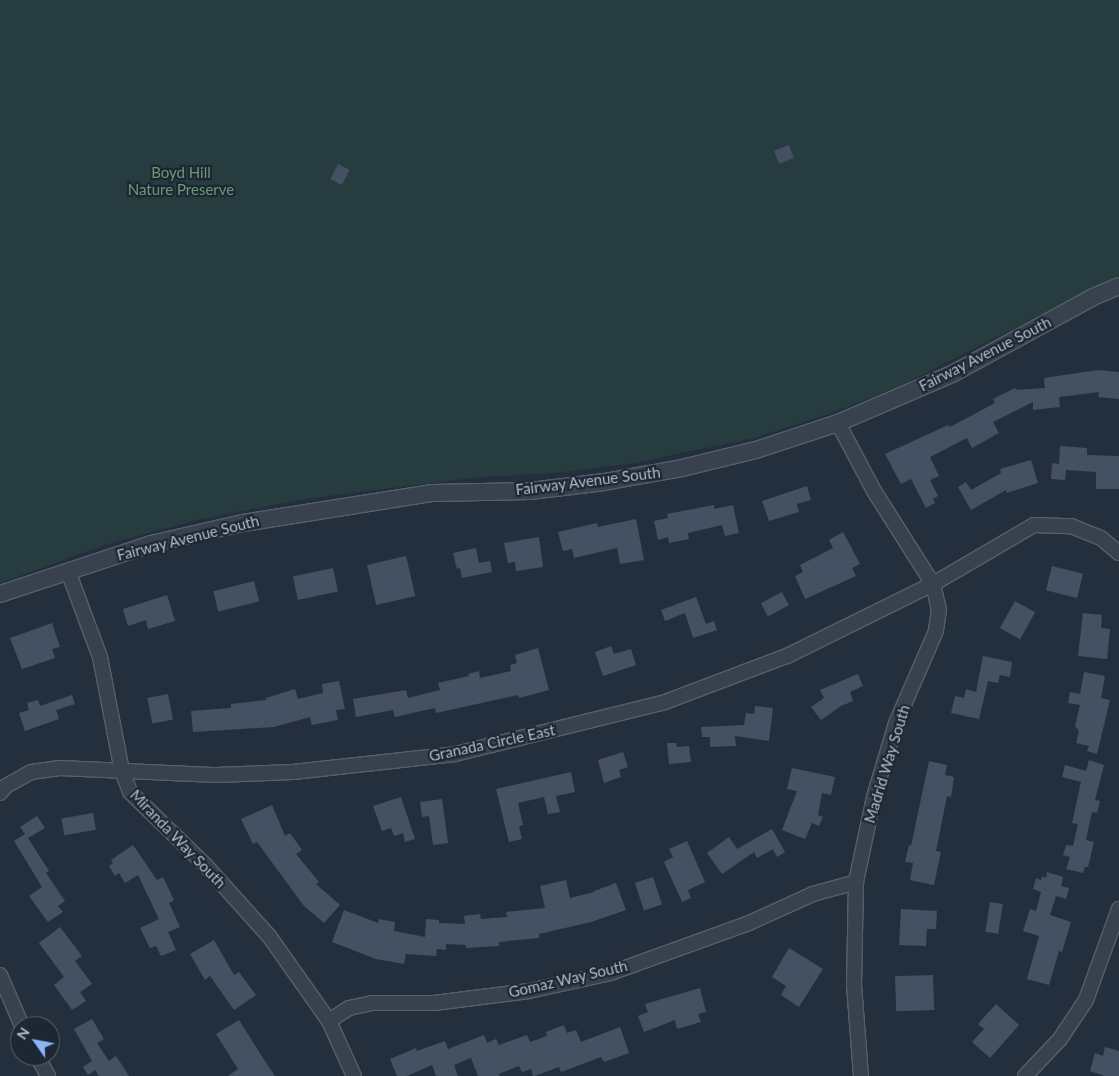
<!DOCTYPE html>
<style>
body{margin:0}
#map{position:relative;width:1119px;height:1076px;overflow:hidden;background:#242f3e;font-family:Lato,sans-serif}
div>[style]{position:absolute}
.green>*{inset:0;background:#263c3f}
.building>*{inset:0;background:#455162;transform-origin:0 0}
.roads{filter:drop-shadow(1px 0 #565f6c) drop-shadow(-1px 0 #565f6c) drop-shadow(0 1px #565f6c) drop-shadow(0 -1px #565f6c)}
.minor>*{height:14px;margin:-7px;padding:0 7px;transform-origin:7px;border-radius:7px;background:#38414e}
.tertiary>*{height:16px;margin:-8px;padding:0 8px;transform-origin:8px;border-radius:8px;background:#38414e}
span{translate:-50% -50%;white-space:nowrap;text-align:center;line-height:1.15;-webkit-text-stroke:4.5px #1d2633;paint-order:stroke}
.park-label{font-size:15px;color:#6b9a76}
.street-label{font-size:15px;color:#b4bcc9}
.north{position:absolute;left:10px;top:1016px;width:50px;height:50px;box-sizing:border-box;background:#1d2633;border:1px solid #59626f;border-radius:50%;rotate:303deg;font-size:14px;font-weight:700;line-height:20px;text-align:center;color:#b4bcc9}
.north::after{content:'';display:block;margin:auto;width:18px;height:22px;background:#8ab4f8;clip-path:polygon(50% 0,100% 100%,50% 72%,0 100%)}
</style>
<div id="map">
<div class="green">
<i style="clip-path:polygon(0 0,1119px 0,1119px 275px,900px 386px,834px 412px,754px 438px,629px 464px,554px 473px,480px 477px,304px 499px,201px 519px,107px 544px,0 583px)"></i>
</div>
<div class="building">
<i style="left:789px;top:145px;width:14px;height:16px;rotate:69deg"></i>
<i style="left:338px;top:164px;width:13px;height:17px;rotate:27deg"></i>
<i style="clip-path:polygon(1098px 370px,1119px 372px,1119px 399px,1098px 397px,1099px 392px,1059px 397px,1060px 407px,1033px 410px,1033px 402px,993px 422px,999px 433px,972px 448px,967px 438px,930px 457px,939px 476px,930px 480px,938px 496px,933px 499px,935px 503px,926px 508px,911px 479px,901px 484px,885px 454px,948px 425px,950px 427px,995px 403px,993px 399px,1015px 388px,1016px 390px,1045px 388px,1044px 378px)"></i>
<i style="clip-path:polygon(1060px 446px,1087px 448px,1087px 455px,1119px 456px,1119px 489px,1096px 489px,1096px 472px,1066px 470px,1065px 480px,1051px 479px,1052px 463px,1059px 464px)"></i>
<i style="clip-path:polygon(1031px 460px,1038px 483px,1007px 493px,1006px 490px,971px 510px,958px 487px,966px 482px,971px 490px,1001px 473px,1000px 469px)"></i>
<i style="clip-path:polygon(807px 486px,811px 500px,797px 504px,799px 512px,769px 521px,762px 501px)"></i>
<i style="clip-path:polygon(714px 505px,714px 509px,733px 505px,739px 533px,725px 536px,722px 525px,688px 533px,689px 539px,669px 543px,668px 537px,658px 540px,654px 521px,668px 518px,667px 514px)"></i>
<i style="clip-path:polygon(636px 519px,644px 560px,620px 564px,617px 548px,574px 558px,572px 549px,563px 551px,558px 532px,597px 523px,598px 527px)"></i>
<i style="clip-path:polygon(843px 532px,860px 564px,852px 568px,856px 576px,805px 599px,795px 576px,803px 572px,800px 565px,833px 548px,829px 540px)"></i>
<i style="clip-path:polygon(539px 537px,543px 567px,516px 571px,515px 562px,508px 563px,504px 543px)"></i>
<i style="clip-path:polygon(476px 548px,479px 563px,490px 561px,492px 572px,462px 578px,460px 568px,457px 569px,453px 553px)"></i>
<i style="left:406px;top:556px;width:41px;height:40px;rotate:77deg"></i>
<i style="left:1052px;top:566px;width:32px;height:25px;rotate:14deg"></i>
<i style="left:333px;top:568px;width:24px;height:41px;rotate:78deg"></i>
<i style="left:254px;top:581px;width:21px;height:42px;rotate:76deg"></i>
<i style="left:782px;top:592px;width:15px;height:24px;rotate:62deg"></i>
<i style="clip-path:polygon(167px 595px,175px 621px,148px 629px,146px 620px,128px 626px,123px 609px)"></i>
<i style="clip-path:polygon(696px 597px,706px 624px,714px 621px,717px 630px,693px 638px,685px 613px,665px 621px,661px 610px)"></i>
<i style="left:1015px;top:601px;width:23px;height:31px;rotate:29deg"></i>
<i style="clip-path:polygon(1083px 613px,1102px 615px,1101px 628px,1110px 629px,1107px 659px,1078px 656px)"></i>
<i style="clip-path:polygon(52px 623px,60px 647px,52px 649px,55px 658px,22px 669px,10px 638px)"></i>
<i style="clip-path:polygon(611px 646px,614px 654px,631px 649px,636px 665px,603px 676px,595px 652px)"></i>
<i style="clip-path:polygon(538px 648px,549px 690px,519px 698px,518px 695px,436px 713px,435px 708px,395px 717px,393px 710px,356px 717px,353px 699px,406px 690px,408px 698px,440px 690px,438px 683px,469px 676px,468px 674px,479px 671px,480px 678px,511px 671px,510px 665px,517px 663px,515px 655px)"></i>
<i style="clip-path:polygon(983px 656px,1012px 662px,1010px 677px,1000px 675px,998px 683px,988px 681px,979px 719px,951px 713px,955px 696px,964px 698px,966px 689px,976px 692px)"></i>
<i style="clip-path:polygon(1084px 672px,1105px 676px,1101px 698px,1110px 700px,1097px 754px,1087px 751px,1089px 746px,1076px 743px,1079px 731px,1075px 726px,1080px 705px,1068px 703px,1070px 692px,1080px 694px)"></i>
<i style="clip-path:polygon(858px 674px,863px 686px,850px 692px,853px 701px,841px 706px,821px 720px,811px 707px,824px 698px,820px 690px)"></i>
<i style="clip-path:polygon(339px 681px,345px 709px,336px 710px,338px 720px,312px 725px,310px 717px,274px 727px,193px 732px,191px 711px,231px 708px,231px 704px,266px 700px,266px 698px,295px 689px,298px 699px,323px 693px,322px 684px)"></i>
<i style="left:168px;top:694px;width:26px;height:21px;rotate:79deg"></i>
<i style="clip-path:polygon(72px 695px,75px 704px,56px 710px,59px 719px,25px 731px,19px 713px,29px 710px,27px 703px,38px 700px,40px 706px)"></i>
<i style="clip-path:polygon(755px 706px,773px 708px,769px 741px,735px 736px,736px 746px,710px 747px,710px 737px,702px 737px,701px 727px,744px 725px,746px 713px,754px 714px)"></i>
<i style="clip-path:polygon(667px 743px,676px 743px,677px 747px,689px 746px,691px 762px,669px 764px)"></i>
<i style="clip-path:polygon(623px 752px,628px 767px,619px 770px,621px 777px,604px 783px,598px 760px)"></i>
<i style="clip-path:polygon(1089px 760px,1104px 765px,1095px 800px,1100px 801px,1097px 813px,1092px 812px,1086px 840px,1094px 842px,1088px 867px,1085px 867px,1083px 873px,1066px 869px,1070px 857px,1063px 855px,1066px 845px,1073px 846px,1078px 824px,1072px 823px,1081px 782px,1062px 777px,1065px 765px,1086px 771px)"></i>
<i style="clip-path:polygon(929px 761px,947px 765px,945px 775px,954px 777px,951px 797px,947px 796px,936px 851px,941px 852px,934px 885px,910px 880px,913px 863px,905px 862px,909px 845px,911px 846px)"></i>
<i style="clip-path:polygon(792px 768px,835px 777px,831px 795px,822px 793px,818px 815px,823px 817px,819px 826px,812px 823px,805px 839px,782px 830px,797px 791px,787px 789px)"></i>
<i style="clip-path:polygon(571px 772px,575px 792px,556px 796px,560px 812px,548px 814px,544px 797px,518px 803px,523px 825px,519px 826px,522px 839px,509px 842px,496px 789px)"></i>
<i style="clip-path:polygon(401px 797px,415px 839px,405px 842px,403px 833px,394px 836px,391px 828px,382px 831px,373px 806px)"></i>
<i style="clip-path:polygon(442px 799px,448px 843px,433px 845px,429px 816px,422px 817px,420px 802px)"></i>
<i style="clip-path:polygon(272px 805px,285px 836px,290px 833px,302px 850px,296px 854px,319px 882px,316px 884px,340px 905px,324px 923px,304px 906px,257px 842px,253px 844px,241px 819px)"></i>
<i style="left:93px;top:813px;width:17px;height:32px;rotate:80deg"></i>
<i style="clip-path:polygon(37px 816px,45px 828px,28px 838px,49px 871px,46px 873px,65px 901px,58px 906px,63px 912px,48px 922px,29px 896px,42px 887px,14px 841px,25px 834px,20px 827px)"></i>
<i style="clip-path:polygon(772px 829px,785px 852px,777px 857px,773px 849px,757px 858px,754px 852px,722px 874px,707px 853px,729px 837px,737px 849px)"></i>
<i style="clip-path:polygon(687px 841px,705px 882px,688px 890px,691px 898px,682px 902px,664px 862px,673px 857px,669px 849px)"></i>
<i style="clip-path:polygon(133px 845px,157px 880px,163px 877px,174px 900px,169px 903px,180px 927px,168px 932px,176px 950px,161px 956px,156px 946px,150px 948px,140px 928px,159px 919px,138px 875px,125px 883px,119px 873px,115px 876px,109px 866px,113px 863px,111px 860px)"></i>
<i style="clip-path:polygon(1047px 872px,1063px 877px,1061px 886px,1069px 888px,1066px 899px,1056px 896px,1050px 915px,1071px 922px,1062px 952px,1059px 951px,1049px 985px,1027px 979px,1039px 936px,1023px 931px,1030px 909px,1036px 911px,1041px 892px,1033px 889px,1036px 878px,1041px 880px,1042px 876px,1046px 878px)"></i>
<i style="left:653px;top:877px;width:29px;height:19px;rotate:72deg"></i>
<i style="clip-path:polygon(566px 880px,570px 898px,594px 892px,594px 891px,616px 883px,626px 910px,591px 922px,539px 934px,539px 938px,499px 942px,499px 946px,466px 948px,466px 945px,446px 944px,446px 950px,437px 949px,436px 956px,406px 954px,404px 964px,376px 959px,332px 942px,344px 910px,378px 923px,379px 919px,395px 922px,394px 931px,425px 937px,426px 919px,439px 920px,439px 923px,465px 924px,464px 916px,480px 914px,481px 919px,507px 917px,506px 912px,545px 908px,540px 886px)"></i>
<i style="left:990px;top:902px;width:13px;height:30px;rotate:9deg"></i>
<i style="clip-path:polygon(901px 909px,937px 911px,936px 929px,927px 929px,926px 946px,899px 945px)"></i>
<i style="clip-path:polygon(60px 927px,82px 956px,75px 961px,92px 984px,80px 992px,86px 1001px,72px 1010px,54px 985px,64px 977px,39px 943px)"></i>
<i style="clip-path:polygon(214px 940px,234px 975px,239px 972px,256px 995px,234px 1010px,210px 976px,205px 980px,190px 954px)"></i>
<i style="clip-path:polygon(789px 948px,823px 969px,799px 1007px,781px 995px,786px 986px,772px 977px)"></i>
<i style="left:933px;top:975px;width:35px;height:38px;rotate:88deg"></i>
<i style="clip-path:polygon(700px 988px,706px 1012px,698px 1014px,701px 1022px,677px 1029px,675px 1020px,644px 1032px,638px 1016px,648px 1012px,645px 1004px)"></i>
<i style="clip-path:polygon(996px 1004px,1019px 1025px,990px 1058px,972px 1042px,984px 1029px,978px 1024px)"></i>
<i style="clip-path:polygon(92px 1019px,104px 1039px,97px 1043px,109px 1061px,116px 1056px,129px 1076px,99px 1076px,95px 1070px,88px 1075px,83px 1067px,92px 1061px,74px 1029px)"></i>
<i style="clip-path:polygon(239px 1020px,261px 1055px,275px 1076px,228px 1076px,238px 1069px,216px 1034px)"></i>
<i style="clip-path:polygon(564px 1025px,567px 1033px,576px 1030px,581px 1042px,620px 1027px,629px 1053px,604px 1062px,601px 1057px,561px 1072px,559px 1067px,535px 1076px,533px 1076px,531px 1069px,522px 1072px,519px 1066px,499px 1074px,500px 1076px,478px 1076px,471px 1058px,454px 1065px,458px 1076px,436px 1076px,432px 1065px,407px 1076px,397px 1076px,390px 1059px,416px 1048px,417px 1051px,445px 1041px,448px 1049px,484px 1035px,487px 1043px,496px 1039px,499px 1045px,527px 1035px,530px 1042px,547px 1036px,546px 1032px)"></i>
<i style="clip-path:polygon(1105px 1047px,1119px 1051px,1119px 1076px,1105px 1076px,1090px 1071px,1095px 1053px,1103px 1056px)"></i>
</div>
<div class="roads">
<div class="minor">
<i style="left:838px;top:423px;width:77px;rotate:62.1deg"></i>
<i style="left:874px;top:491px;width:110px;rotate:57.6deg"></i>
<i style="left:933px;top:584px;width:26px;rotate:77deg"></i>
<i style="left:939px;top:609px;width:22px;rotate:98deg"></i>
<i style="left:936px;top:631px;width:100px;rotate:113.5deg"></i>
<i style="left:896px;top:723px;width:77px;rotate:106.6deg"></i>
<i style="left:874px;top:797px;width:87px;rotate:102deg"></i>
<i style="left:856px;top:882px;width:103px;rotate:91.1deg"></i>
<i style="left:854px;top:985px;width:91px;rotate:85.6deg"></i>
<i style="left:68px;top:571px;width:92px;rotate:69.6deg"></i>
<i style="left:100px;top:657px;width:116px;rotate:79.1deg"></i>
<i style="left:122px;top:771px;width:22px;rotate:69deg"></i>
<i style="left:130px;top:792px;width:107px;rotate:44.2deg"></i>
<i style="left:207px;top:867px;width:93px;rotate:48.1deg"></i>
<i style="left:269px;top:936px;width:104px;rotate:54.8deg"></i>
<i style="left:329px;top:1021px;width:60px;rotate:65.6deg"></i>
<i style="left:0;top:793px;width:9px;rotate:-49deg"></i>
<i style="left:6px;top:786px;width:29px;rotate:-29deg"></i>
<i style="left:31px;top:772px;width:29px;rotate:-8deg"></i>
<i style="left:60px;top:768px;width:157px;rotate:2.6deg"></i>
<i style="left:217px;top:775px;width:76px;rotate:-2.3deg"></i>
<i style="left:293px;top:772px;width:163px;rotate:-6.3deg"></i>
<i style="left:455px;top:754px;width:216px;rotate:-13.9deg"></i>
<i style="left:665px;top:702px;width:130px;rotate:-20.7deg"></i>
<i style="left:787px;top:656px;width:163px;rotate:-26.3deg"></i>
<i style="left:933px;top:584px;width:117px;rotate:-30.3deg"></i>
<i style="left:1034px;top:525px;width:37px;rotate:2deg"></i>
<i style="left:1071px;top:526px;width:32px;rotate:22deg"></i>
<i style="left:1101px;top:538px;width:23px;rotate:40deg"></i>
<i style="left:0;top:975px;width:56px;rotate:66.7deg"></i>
<i style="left:329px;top:1021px;width:24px;rotate:-33deg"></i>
<i style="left:349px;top:1008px;width:24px;rotate:-12deg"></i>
<i style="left:372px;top:1003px;width:62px"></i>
<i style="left:434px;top:1003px;width:96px;rotate:-7.2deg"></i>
<i style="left:529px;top:991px;width:84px;rotate:-12.4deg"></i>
<i style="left:611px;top:973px;width:147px;rotate:-19.9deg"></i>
<i style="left:749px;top:923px;width:70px;rotate:-24.4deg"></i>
<i style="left:813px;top:894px;width:45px;rotate:-15.6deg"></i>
<i style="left:37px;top:1056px;width:23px;rotate:61deg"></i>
<i style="left:1025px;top:1076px;width:51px;rotate:-46.6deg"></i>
<i style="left:1060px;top:1039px;width:47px;rotate:-56.3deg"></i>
<i style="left:1086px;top:1000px;width:97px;rotate:-70.1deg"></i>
</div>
<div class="tertiary">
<i style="left:0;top:594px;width:159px;rotate:-18.3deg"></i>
<i style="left:151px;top:544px;width:94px;rotate:-12.9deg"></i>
<i style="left:243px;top:523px;width:192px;rotate:-9deg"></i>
<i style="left:433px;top:493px;width:97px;rotate:-1.2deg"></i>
<i style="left:530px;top:491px;width:75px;rotate:-6.9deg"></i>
<i style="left:604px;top:482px;width:79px;rotate:-10.2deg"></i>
<i style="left:682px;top:468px;width:76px;rotate:-13.7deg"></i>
<i style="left:756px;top:450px;width:86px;rotate:-18.2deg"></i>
<i style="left:838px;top:423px;width:124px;rotate:-23.3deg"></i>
<i style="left:952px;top:374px;width:161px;rotate:-28.6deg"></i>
<i style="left:1093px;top:297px;width:28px;rotate:-23deg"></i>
</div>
</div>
<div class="park-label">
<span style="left:181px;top:181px">Boyd Hill<br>Nature Preserve</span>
</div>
<div class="street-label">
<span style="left:985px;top:354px;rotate:-27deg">Fairway Avenue South</span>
<span style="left:588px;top:481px;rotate:-7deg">Fairway Avenue South</span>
<span style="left:188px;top:538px;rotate:-14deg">Fairway Avenue South</span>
<span style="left:492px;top:743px;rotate:-12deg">Granada Circle East</span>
<span style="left:887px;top:764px;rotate:-73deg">Madrid Way South</span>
<span style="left:178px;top:839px;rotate:46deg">Miranda Way South</span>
<span style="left:568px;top:979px;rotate:-13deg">Gomaz Way South</span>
</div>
<div class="north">N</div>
</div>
